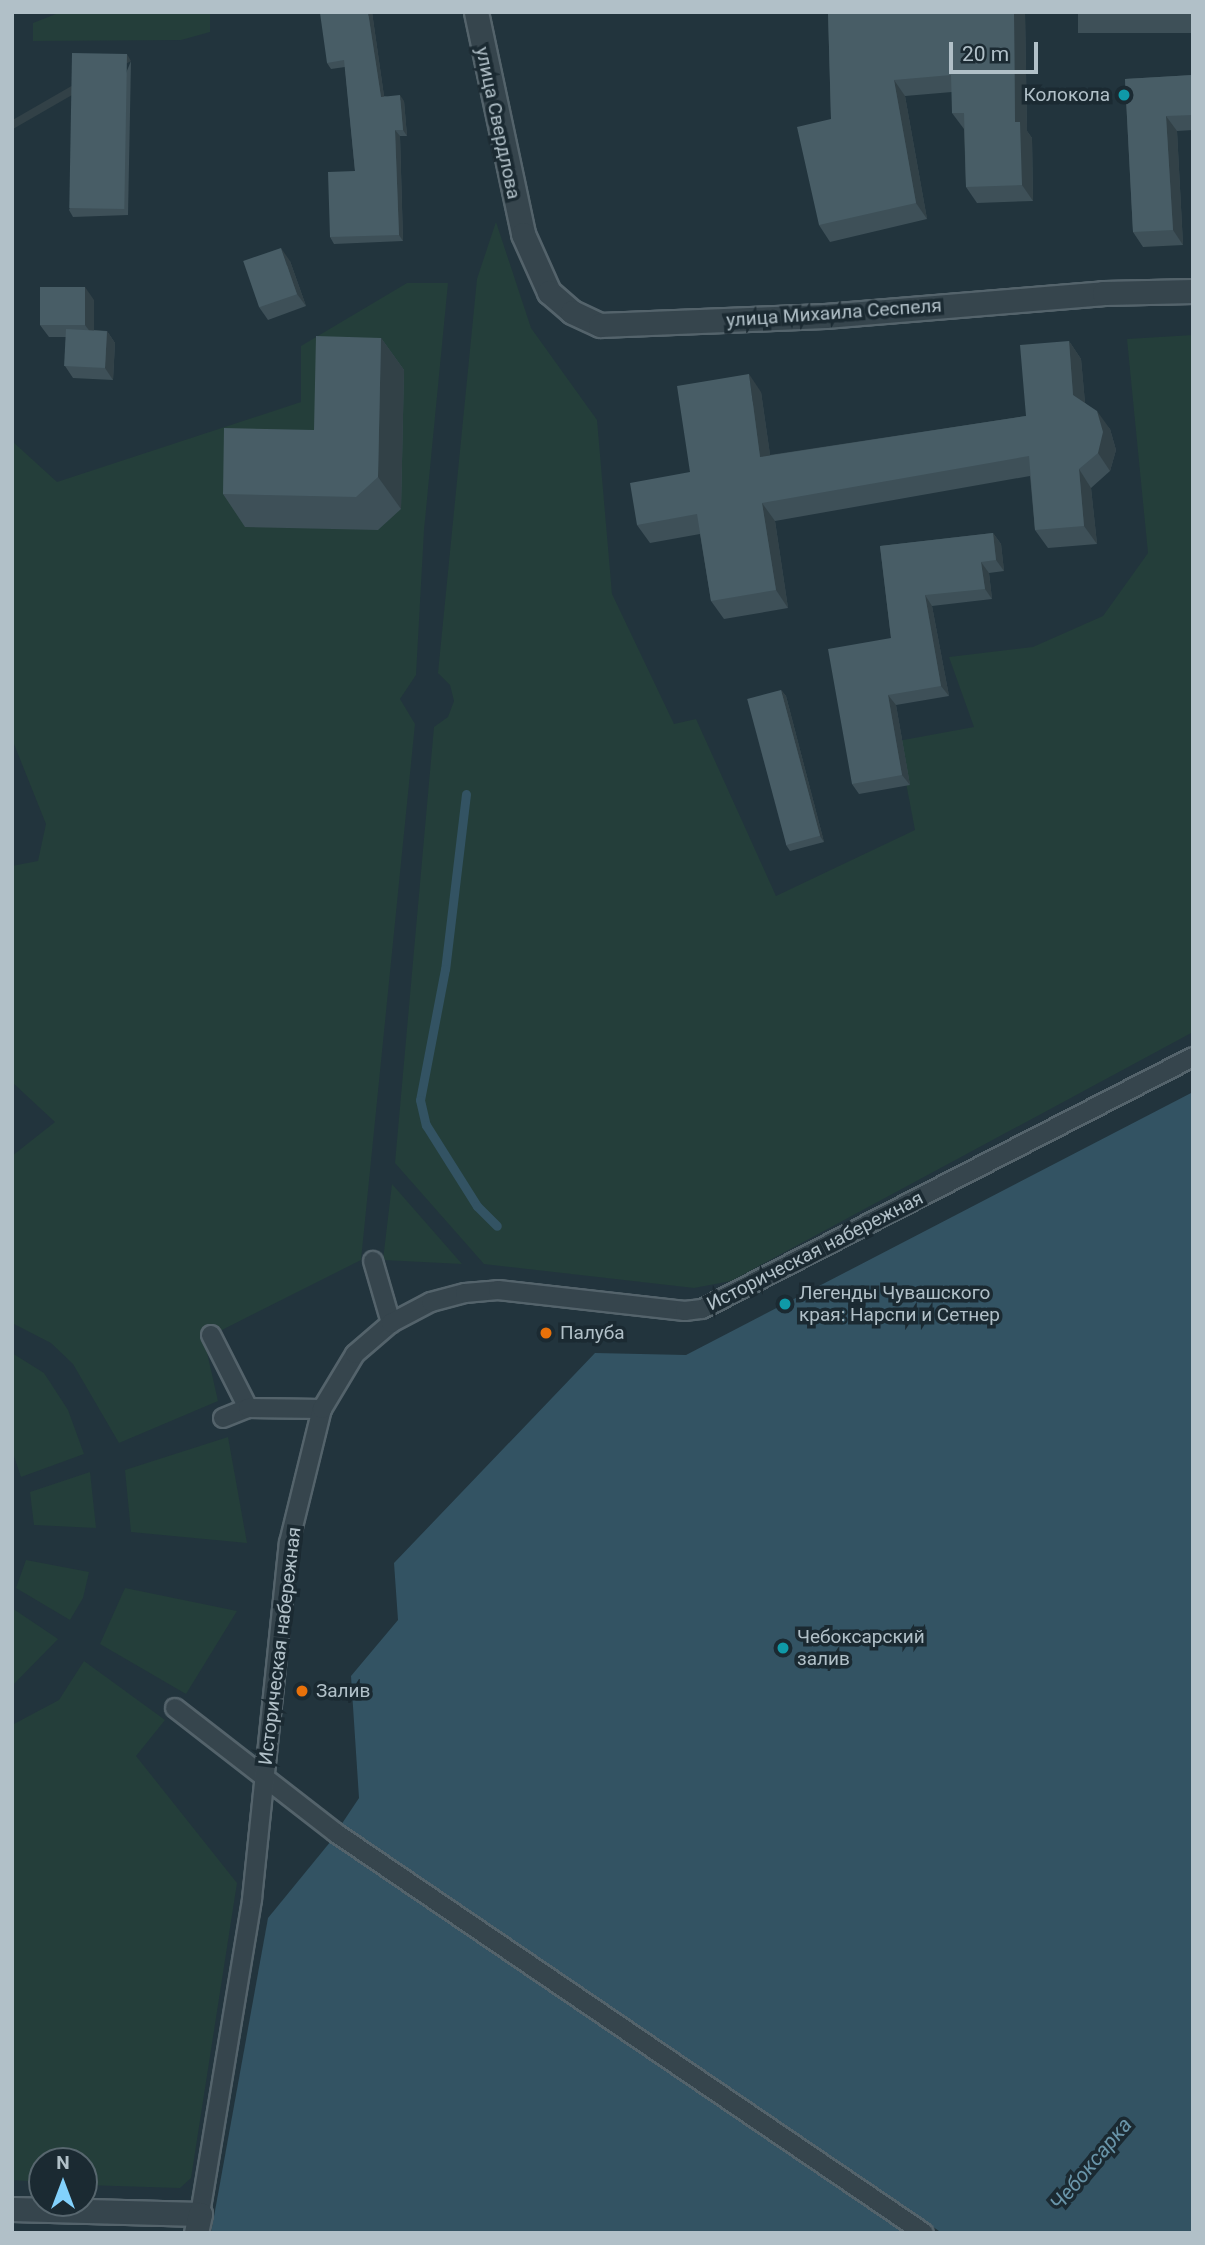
<!DOCTYPE html>
<meta charset="utf-8">
<style>
body{margin:0}
#map{position:relative;width:1205px;height:2245px;overflow:hidden;background:#22343d;font-family:Roboto,sans-serif}
div>[style]{position:absolute}
.green>*{inset:0;background:#243e3a}
.water>*{inset:0;background:#335363}
.stream>*{height:9px;margin:-4.5px;padding:0 4.5px;transform-origin:4.5px;border-radius:4.5px;background:#335363}
.roads{filter:drop-shadow(2px 0 #54636b) drop-shadow(-2px 0 #54636b) drop-shadow(0 2px #54636b) drop-shadow(0 -2px #54636b)}
.pedestrian>*{height:18px;margin:-9px;padding:0 9px;transform-origin:9px;border-radius:9px;background:#36454d}
.minor>*{height:23px;margin:-11.5px;padding:0 11.5px;transform-origin:11.5px;border-radius:11.5px;background:#36454d}
.wall>*{inset:0;background:#3e5058;transform-origin:0 0}
.shaded-wall>*{inset:0;background:#324147;transform-origin:0 0}
.building>*{inset:0;background:#485d66;transform-origin:0 0}
.dots>*{width:19px;height:19px;translate:-50% -50%;box-sizing:border-box;border:4px solid #1b2a32;border-radius:50%}
span{translate:-50% -50%;white-space:nowrap;text-align:center;line-height:1.15;-webkit-text-stroke:7px #1b2a32;paint-order:stroke}
.poi-label{font-size:19px;color:#b1c0c8}
.right{translate:-100% -50%;text-align:right}
.left{translate:0 -50%;text-align:left}
.street-label{font-size:19px;color:#b1c0c8}
.water-label{font-size:21px;color:#6995a9;font-style:italic}
.frame{position:absolute;inset:0;border:14px solid #b1c0c8;pointer-events:none}
.north{position:absolute;left:28px;top:2147px;width:70px;height:70px;box-sizing:border-box;background:#1b2a32;border:2px solid #57666e;border-radius:50%;rotate:0deg;font-size:19px;font-weight:700;line-height:28px;text-align:center;color:#b1c0c8}
.north::after{content:'';display:block;margin:auto;width:24px;height:32px;background:#82d1fc;clip-path:polygon(50% 0,100% 100%,50% 72%,0 100%)}
.scale{position:absolute;left:949px;top:42px;width:89px;height:32px;box-sizing:border-box;border:4px solid #b1c0c8;border-top:0;padding-left:9px;font-size:21px;line-height:24px;white-space:nowrap;color:#b1c0c8;-webkit-text-stroke:5px #1b2a32;paint-order:stroke}
</style>
<div id="map">
<div class="green">
<i style="clip-path:polygon(61px 12px,210px 12px,210px 32px,181px 40px,33px 41px,33px 23px)"></i>
<i style="clip-path:polygon(496px 222px,531px 328px,597px 420px,612px 594px,674px 724px,696px 719px,776px 896px,915px 830px,898px 741px,974px 727px,949px 657px,1033px 647px,1103px 616px,1148px 553px,1127px 339px,1193px 335px,1193px 1032px,731px 1281px,694px 1288px,484px 1264px,395px 1163px,434px 727px,448px 717px,454px 701px,450px 685px,438px 673px,477px 279px)"></i>
<i style="clip-path:polygon(407px 283px,448px 283px,424px 530px,416px 675px,400px 699px,415px 724px,361px 1260px,204px 1339px,218px 1401px,119px 1443px,73px 1364px,51px 1343px,12px 1323px,12px 1156px,55px 1122px,12px 1082px,12px 866px,38px 861px,46px 824px,12px 739px,12px 441px,57px 482px,301px 402px,301px 346px)"></i>
<i style="clip-path:polygon(392px 1184px,462px 1264px,383px 1260px)"></i>
<i style="clip-path:polygon(12px 1353px,44px 1373px,68px 1410px,84px 1454px,21px 1477px,12px 1450px)"></i>
<i style="clip-path:polygon(228px 1437px,247px 1543px,131px 1532px,125px 1470px)"></i>
<i style="clip-path:polygon(90px 1472px,96px 1528px,34px 1525px,30px 1492px)"></i>
<i style="clip-path:polygon(26px 1560px,89px 1572px,83px 1598px,70px 1620px,16px 1588px)"></i>
<i style="clip-path:polygon(125px 1588px,237px 1611px,186px 1694px,100px 1644px)"></i>
<i style="clip-path:polygon(12px 1608px,58px 1639px,12px 1686px)"></i>
<i style="clip-path:polygon(84px 1661px,165px 1720px,136px 1756px,237px 1883px,191px 2178px,180px 2188px,84px 2185px,84px 2161px,42px 2161px,42px 2182px,12px 2180px,12px 1725px,59px 1700px)"></i>
</div>
<div class="water">
<i style="clip-path:polygon(1193px 1092px,1193px 2233px,942px 2233px,341px 1825px,359px 1798px,351px 1676px,398px 1620px,394px 1563px,595px 1353px,686px 1355px)"></i>
<i style="clip-path:polygon(331px 1841px,904px 2233px,211px 2233px,268px 1918px)"></i>
</div>
<div class="stream">
<i style="left:466px;top:794px;width:176px;rotate:96.8deg"></i>
<i style="left:445px;top:969px;width:133px;rotate:100.8deg"></i>
<i style="left:420px;top:1100px;width:26px;rotate:77deg"></i>
<i style="left:426px;top:1125px;width:96px;rotate:57.8deg"></i>
<i style="left:477px;top:1206px;width:28px;rotate:45deg"></i>
</div>
<div class="roads">
<div class="pedestrian">
<i style="left:373px;top:1261px;width:65px;rotate:73.8deg"></i>
<i style="left:211px;top:1335px;width:82px;rotate:63.1deg"></i>
<i style="left:223px;top:1418px;width:27px;rotate:-22deg"></i>
<i style="left:248px;top:1408px;width:74px;rotate:0.8deg"></i>
<i style="left:175px;top:1708px;width:204px;rotate:37.8deg"></i>
<i style="left:336px;top:1833px;width:711px;rotate:34.23deg"></i>
<i style="left:200px;top:2214px;width:319px;rotate:-80.6deg"></i>
<i style="left:252px;top:1899px;width:358px;rotate:-84.1deg"></i>
<i style="left:289px;top:1543px;width:138px;rotate:-76.2deg"></i>
<i style="left:322px;top:1409px;width:64px;rotate:-59deg"></i>
<i style="left:355px;top:1354px;width:48px;rotate:-40.7deg"></i>
<i style="left:391px;top:1323px;width:45px;rotate:-27.7deg"></i>
<i style="left:431px;top:1302px;width:35px;rotate:-15deg"></i>
<i style="left:465px;top:1293px;width:33px;rotate:-5deg"></i>
<i style="left:498px;top:1290px;width:188px;rotate:6.4deg"></i>
<i style="left:685px;top:1311px;width:17px;rotate:-7deg"></i>
<i style="left:702px;top:1309px;width:552px;rotate:-27.17deg"></i>
</div>
<div class="minor">
<i style="left:476px;top:12px;width:227px;rotate:78deg"></i>
<i style="left:523px;top:234px;width:64px;rotate:65.9deg"></i>
<i style="left:549px;top:292px;width:30px;rotate:41deg"></i>
<i style="left:572px;top:312px;width:31px;rotate:25deg"></i>
<i style="left:600px;top:325px;width:225px;rotate:-2.3deg"></i>
<i style="left:825px;top:316px;width:280px;rotate:-4.7deg"></i>
<i style="left:1104px;top:293px;width:89px;rotate:-1.3deg"></i>
<i style="left:12px;top:2209px;width:188px;rotate:1.5deg"></i>
<i style="left:200px;top:2214px;width:19px;rotate:102deg"></i>
</div>
</div>
<div class="wall">
<i style="clip-path:polygon(372px 12px,384px 96px,404px 101px,407px 136px,400px 136px,403px 241px,334px 244px,330px 237px,355px 171px,345px 67px,331px 69px,327px 63px)"></i>
<i style="clip-path:polygon(828px 12px,1025px 12px,1027px 131px,1032px 138px,1033px 201px,977px 203px,966px 187px,964px 129px,952px 113px,952px 92px,905px 96px,927px 219px,830px 242px,819px 225px,831px 119px)"></i>
<i style="left:1078px;top:12px;width:115px;height:21px"></i>
<i style="clip-path:polygon(131px 61px,128px 215px,73px 217px,69px 210px)"></i>
<i style="clip-path:polygon(1193px 75px,1193px 130px,1177px 131px,1183px 245px,1143px 247px,1133px 232px,1125px 79px)"></i>
<i style="clip-path:polygon(290px 261px,306px 306px,268px 320px,259px 307px)"></i>
<i style="clip-path:polygon(94px 300px,94px 330px,107px 331px,115px 343px,113px 380px,73px 378px,65px 366px,66px 337px,49px 337px,40px 325px)"></i>
<i style="clip-path:polygon(381px 338px,404px 370px,401px 509px,378px 530px,245px 527px,223px 494px,314px 430px)"></i>
<i style="clip-path:polygon(1069px 341px,1081px 359px,1085px 403px,1110px 429px,1116px 450px,1110px 471px,1091px 488px,1097px 544px,1048px 548px,1035px 530px,1030px 476px,775px 521px,788px 608px,724px 619px,711px 601px,700px 534px,650px 543px,637px 525px,690px 472px,761px 392px,770px 455px,1026px 416px)"></i>
<i style="clip-path:polygon(993px 533px,1001px 544px,1004px 571px,989px 573px,992px 599px,932px 606px,949px 696px,896px 705px,910px 785px,859px 794px,852px 784px,891px 638px,880px 546px)"></i>
<i style="clip-path:polygon(781px 690px,786px 696px,824px 842px,790px 851px,786px 845px)"></i>
</div>
<div class="shaded-wall">
<i style="clip-path:polygon(368px 12px,372px 12px,385px 103px,381px 97px)"></i>
<i style="clip-path:polygon(1014px 12px,1025px 12px,1027px 131px,1032px 138px,1033px 201px,1022px 185px,1015px 122px)"></i>
<i style="left:127px;top:54px;width:8px;height:155px;rotate:60deg"></i>
<i style="clip-path:polygon(894px 80px,905px 96px,927px 219px,916px 203px)"></i>
<i style="clip-path:polygon(400px 95px,404px 101px,407px 136px,403px 130px)"></i>
<i style="clip-path:polygon(1166px 116px,1177px 131px,1183px 245px,1173px 230px)"></i>
<i style="clip-path:polygon(395px 130px,400px 136px,403px 241px,399px 235px)"></i>
<i style="clip-path:polygon(281px 248px,290px 261px,306px 306px,297px 294px)"></i>
<i style="clip-path:polygon(85px 287px,94px 300px,94px 337px,85px 325px)"></i>
<i style="clip-path:polygon(107px 331px,115px 343px,113px 380px,105px 368px)"></i>
<i style="clip-path:polygon(381px 338px,404px 370px,401px 509px,378px 477px)"></i>
<i style="clip-path:polygon(1069px 341px,1081px 359px,1086px 413px,1073px 395px)"></i>
<i style="clip-path:polygon(749px 374px,761px 392px,773px 475px,760px 457px)"></i>
<i style="clip-path:polygon(1097px 411px,1110px 429px,1116px 450px,1110px 471px,1098px 453px)"></i>
<i style="clip-path:polygon(1079px 469px,1091px 488px,1097px 544px,1084px 526px)"></i>
<i style="clip-path:polygon(762px 503px,775px 521px,788px 608px,776px 590px)"></i>
<i style="clip-path:polygon(993px 533px,1001px 544px,1004px 571px,996px 560px)"></i>
<i style="clip-path:polygon(981px 562px,989px 573px,992px 599px,985px 589px)"></i>
<i style="clip-path:polygon(925px 595px,932px 606px,949px 696px,941px 686px)"></i>
<i style="clip-path:polygon(781px 690px,786px 696px,824px 842px,820px 836px)"></i>
<i style="clip-path:polygon(888px 695px,896px 705px,910px 785px,902px 775px)"></i>
</div>
<div class="building">
<i style="clip-path:polygon(326px 12px,368px 12px,381px 97px,400px 95px,403px 130px,395px 130px,399px 235px,330px 237px,328px 172px,355px 171px,344px 60px,327px 63px,320px 13px)"></i>
<i style="clip-path:polygon(828px 12px,1014px 12px,1015px 122px,1020px 122px,1022px 185px,966px 187px,964px 113px,952px 113px,951px 75px,894px 80px,916px 203px,819px 225px,797px 127px,831px 119px)"></i>
<i style="left:127px;top:54px;width:155px;height:55px;rotate:91deg"></i>
<i style="clip-path:polygon(1193px 75px,1193px 115px,1166px 116px,1173px 230px,1133px 232px,1125px 79px)"></i>
<i style="left:281px;top:248px;width:49px;height:40px;rotate:71deg"></i>
<i style="left:40px;top:287px;width:45px;height:38px"></i>
<i style="left:66px;top:329px;width:41px;height:37px;rotate:3deg"></i>
<i style="clip-path:polygon(316px 336px,381px 338px,378px 477px,356px 497px,223px 494px,224px 428px,314px 430px)"></i>
<i style="clip-path:polygon(1069px 341px,1073px 395px,1097px 411px,1103px 432px,1098px 453px,1079px 469px,1084px 526px,1035px 530px,1029px 456px,762px 503px,776px 590px,711px 601px,697px 514px,637px 525px,630px 483px,690px 472px,677px 386px,749px 374px,760px 457px,1026px 416px,1020px 345px)"></i>
<i style="clip-path:polygon(993px 533px,996px 560px,981px 562px,985px 589px,925px 595px,941px 686px,888px 695px,902px 775px,852px 784px,828px 649px,891px 638px,880px 546px)"></i>
<i style="left:781px;top:690px;width:151px;height:35px;rotate:75deg"></i>
</div>
<div class="dots">
<i style="left:1124px;top:95px;background:#0f9aa8"></i>
<i style="left:785px;top:1304px;background:#0f9aa8"></i>
<i style="left:546px;top:1333px;background:#e8710a"></i>
<i style="left:783px;top:1648px;background:#0f9aa8"></i>
<i style="left:302px;top:1691px;background:#e8710a"></i>
</div>
<div class="poi-label">
<span class="right" style="left:1110px;top:95px">Колокола</span>
<span class="left" style="left:799px;top:1304px">Легенды Чувашского<br>края: Нарспи и Сетнер</span>
<span class="left" style="left:560px;top:1333px">Палуба</span>
<span class="left" style="left:797px;top:1648px">Чебоксарский<br>залив</span>
<span class="left" style="left:316px;top:1691px">Залив</span>
</div>
<div class="street-label">
<span style="left:498px;top:123px;rotate:78deg">улица Свердлова</span>
<span style="left:834px;top:313px;rotate:-4deg">улица Михаила Сеспеля</span>
<span style="left:815px;top:1251px;rotate:-27deg">Историческая набережная</span>
<span style="left:280px;top:1646px;rotate:-83deg">Историческая набережная</span>
</div>
<div class="water-label">
<span style="left:1091px;top:2164px;rotate:-50deg">Чебоксарка</span>
</div>
<div class="frame"></div>
<div class="north">N</div>
<div class="scale">20 m</div>
</div>
